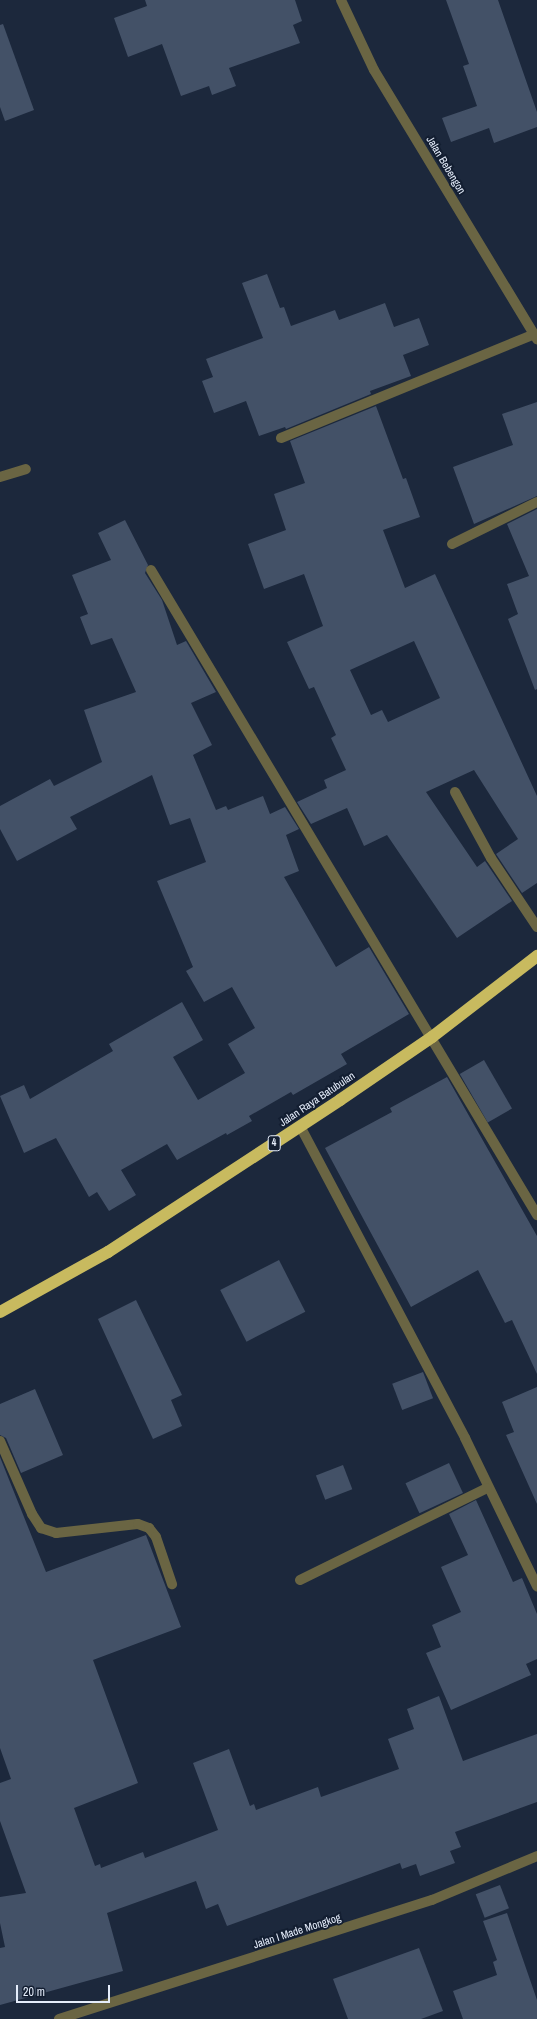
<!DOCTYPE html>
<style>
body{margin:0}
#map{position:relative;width:537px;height:2019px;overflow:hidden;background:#1c283c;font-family:"Archivo Narrow",sans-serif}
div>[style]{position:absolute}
.building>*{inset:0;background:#435167;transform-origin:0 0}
.lane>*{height:10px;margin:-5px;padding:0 5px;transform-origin:5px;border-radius:5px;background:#6a6543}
.street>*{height:10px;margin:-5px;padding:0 5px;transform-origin:5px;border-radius:5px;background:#6a6543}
.highway>*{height:12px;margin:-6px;padding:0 6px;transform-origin:6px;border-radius:6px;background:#c8ba5f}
span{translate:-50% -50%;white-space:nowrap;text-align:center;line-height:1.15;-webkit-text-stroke:4px #131e31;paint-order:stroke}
.shield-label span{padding:1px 3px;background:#131e31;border:1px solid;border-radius:3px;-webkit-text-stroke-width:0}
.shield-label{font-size:10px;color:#e5edfb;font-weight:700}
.street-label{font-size:11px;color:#e5edfb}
.scale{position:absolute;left:16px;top:1985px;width:94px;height:18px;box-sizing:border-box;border:2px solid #e5edfb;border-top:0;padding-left:5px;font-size:12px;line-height:14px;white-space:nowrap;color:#e5edfb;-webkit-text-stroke:3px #131e31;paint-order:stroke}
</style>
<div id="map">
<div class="building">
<i style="clip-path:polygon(145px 0,295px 0,302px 21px,293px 25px,300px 43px,229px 68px,236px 86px,212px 95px,209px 86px,181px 96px,162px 44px,128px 57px,114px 18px,147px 6px)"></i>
<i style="clip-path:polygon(446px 0,498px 0,537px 112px,537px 127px,494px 143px,489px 128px,451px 142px,442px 118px,477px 106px,463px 66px,469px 64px)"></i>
<i style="clip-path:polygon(3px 24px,34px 110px,5px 121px,0 107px,0 25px)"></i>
<i style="clip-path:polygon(267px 274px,280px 308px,284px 307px,291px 326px,335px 310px,339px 320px,385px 303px,394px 327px,419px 318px,429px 345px,403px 355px,411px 376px,370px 391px,371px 394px,286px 429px,285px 427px,259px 436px,246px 401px,214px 413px,202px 381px,213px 377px,206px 359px,263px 338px,242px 283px)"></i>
<i style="clip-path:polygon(537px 402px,537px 496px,474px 524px,453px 467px,513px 445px,502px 414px)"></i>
<i style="clip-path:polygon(evenodd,376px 406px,403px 479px,406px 478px,420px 517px,383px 530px,405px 588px,435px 574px,537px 796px,537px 883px,522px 893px,496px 854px,518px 839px,474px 770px,426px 792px,477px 867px,485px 861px,512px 901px,457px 938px,387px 835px,364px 846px,347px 808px,311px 824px,297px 802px,327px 788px,324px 780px,346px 770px,331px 738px,336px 735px,314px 687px,309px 689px,287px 642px,323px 626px,304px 574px,264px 589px,248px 544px,286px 530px,274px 494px,305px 483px,290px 441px,376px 406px,414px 641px,440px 698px,388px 722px,382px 710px,371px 715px,350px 670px,414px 641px)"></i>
<i style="clip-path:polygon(537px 509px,537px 689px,535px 690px,508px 619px,518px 614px,507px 584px,529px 576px,507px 524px)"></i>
<i style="clip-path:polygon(125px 520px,148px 565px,145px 573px,162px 600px,177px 645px,186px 641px,216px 692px,191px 703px,212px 745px,193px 755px,216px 810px,226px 806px,228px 810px,263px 796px,270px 814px,285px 807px,299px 829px,286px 835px,299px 871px,284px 877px,336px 967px,369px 947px,409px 1014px,341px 1054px,347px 1064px,293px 1095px,291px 1092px,249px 1116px,252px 1121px,227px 1135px,226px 1133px,177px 1160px,167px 1144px,121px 1170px,136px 1195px,109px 1211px,97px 1192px,89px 1197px,56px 1138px,24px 1153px,0 1096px,24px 1085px,30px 1099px,113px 1051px,109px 1044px,182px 1002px,203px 1040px,173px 1057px,198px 1100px,245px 1073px,228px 1044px,255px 1028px,232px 987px,204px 1002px,186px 971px,193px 967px,157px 881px,206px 862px,190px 818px,170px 825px,152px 775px,70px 817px,77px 829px,17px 861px,0 829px,0 806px,50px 779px,54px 786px,102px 762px,84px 710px,136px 692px,112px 638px,91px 645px,80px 617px,88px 614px,72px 575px,111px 560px,98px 533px)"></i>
<i style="left:484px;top:1060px;width:56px;height:28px;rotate:60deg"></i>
<i style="clip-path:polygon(447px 1077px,537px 1236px,537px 1374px,512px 1320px,505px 1323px,478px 1270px,411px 1307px,325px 1148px,392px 1112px,390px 1108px)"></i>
<i style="left:279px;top:1260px;width:58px;height:66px;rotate:63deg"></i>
<i style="clip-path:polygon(136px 1300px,182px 1395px,171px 1400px,182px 1426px,153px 1439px,98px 1319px)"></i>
<i style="left:423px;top:1372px;width:28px;height:33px;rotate:69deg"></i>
<i style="clip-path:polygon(537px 1387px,537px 1504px,506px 1435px,514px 1432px,502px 1402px)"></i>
<i style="clip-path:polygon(35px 1389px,63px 1455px,21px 1473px,6px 1438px,0 1435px,0 1404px)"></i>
<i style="clip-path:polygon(0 1457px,46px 1572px,146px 1535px,181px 1627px,93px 1660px,138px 1783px,74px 1808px,95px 1866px,100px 1864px,101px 1868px,143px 1852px,145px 1858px,218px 1830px,193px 1763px,229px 1749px,250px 1806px,254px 1804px,256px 1810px,318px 1787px,321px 1797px,399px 1769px,388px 1739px,414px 1729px,407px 1709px,439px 1696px,463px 1761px,537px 1734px,537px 1802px,455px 1832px,461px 1847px,450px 1851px,455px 1863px,420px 1876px,416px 1864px,402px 1869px,400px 1863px,227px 1926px,218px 1904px,206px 1909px,196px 1881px,107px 1913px,123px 1971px,0 2005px,0 1948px,5px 1947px,0 1923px,0 1897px,26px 1893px,0 1821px,0 1783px,11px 1779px,0 1748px)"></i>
<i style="left:449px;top:1463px;width:33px;height:48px;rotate:65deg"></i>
<i style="left:343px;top:1465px;width:26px;height:29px;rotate:69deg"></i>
<i style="clip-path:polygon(476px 1500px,513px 1582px,522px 1578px,537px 1614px,537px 1659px,526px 1664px,531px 1675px,451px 1710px,426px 1653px,441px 1647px,432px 1625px,461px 1612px,441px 1567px,468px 1555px,449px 1514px)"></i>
<i style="left:500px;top:1885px;width:25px;height:26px;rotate:69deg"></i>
<i style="clip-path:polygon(507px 1913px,537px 2000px,537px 2019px,463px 2019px,453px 1991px,497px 1975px,493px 1962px,497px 1960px,483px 1921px)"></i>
<i style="clip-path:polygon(419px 1948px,443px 2011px,421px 2019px,348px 2019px,333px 1979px)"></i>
</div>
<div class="lane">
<i style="left:455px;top:792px;width:75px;rotate:61.4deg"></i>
<i style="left:491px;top:858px;width:83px;rotate:56.3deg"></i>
</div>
<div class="street">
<i style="left:341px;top:0;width:77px;rotate:64.8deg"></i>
<i style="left:374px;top:70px;width:315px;rotate:58.8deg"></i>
<i style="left:281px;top:438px;width:274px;rotate:-22.3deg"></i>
<i style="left:0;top:477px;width:27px;rotate:-17deg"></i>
<i style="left:452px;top:544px;width:95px;rotate:-26.3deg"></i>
<i style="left:151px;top:570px;width:752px;rotate:59.1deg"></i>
<i style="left:300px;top:1126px;width:353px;rotate:62.1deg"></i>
<i style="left:465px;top:1438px;width:165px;rotate:64.1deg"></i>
<i style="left:0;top:1441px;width:80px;rotate:66.3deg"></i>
<i style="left:32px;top:1514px;width:17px;rotate:57deg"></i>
<i style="left:41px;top:1528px;width:16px;rotate:18deg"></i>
<i style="left:56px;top:1533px;width:82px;rotate:-6.3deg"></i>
<i style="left:138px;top:1524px;width:12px;rotate:20deg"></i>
<i style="left:149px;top:1528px;width:11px;rotate:52deg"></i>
<i style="left:156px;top:1537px;width:50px;rotate:71.2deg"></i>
<i style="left:300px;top:1580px;width:208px;rotate:-26.2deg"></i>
<i style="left:59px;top:2019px;width:392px;rotate:-17.7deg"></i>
<i style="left:432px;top:1900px;width:114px;rotate:-22.7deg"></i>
</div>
<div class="highway">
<i style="left:0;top:1312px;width:124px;rotate:-29.1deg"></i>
<i style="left:108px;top:1252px;width:277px;rotate:-33.2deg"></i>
<i style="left:340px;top:1100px;width:112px;rotate:-34.4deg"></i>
<i style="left:432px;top:1037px;width:133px;rotate:-37.6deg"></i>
</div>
<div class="shield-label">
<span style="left:274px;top:1143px">4</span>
</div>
<div class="street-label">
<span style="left:446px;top:165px;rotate:59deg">Jalan Bebengon</span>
<span style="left:317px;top:1099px;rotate:-34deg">Jalan Raya Batubulan</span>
<span style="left:297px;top:1931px;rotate:-18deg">Jalan I Made Mongkog</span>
</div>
<div class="scale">20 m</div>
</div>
